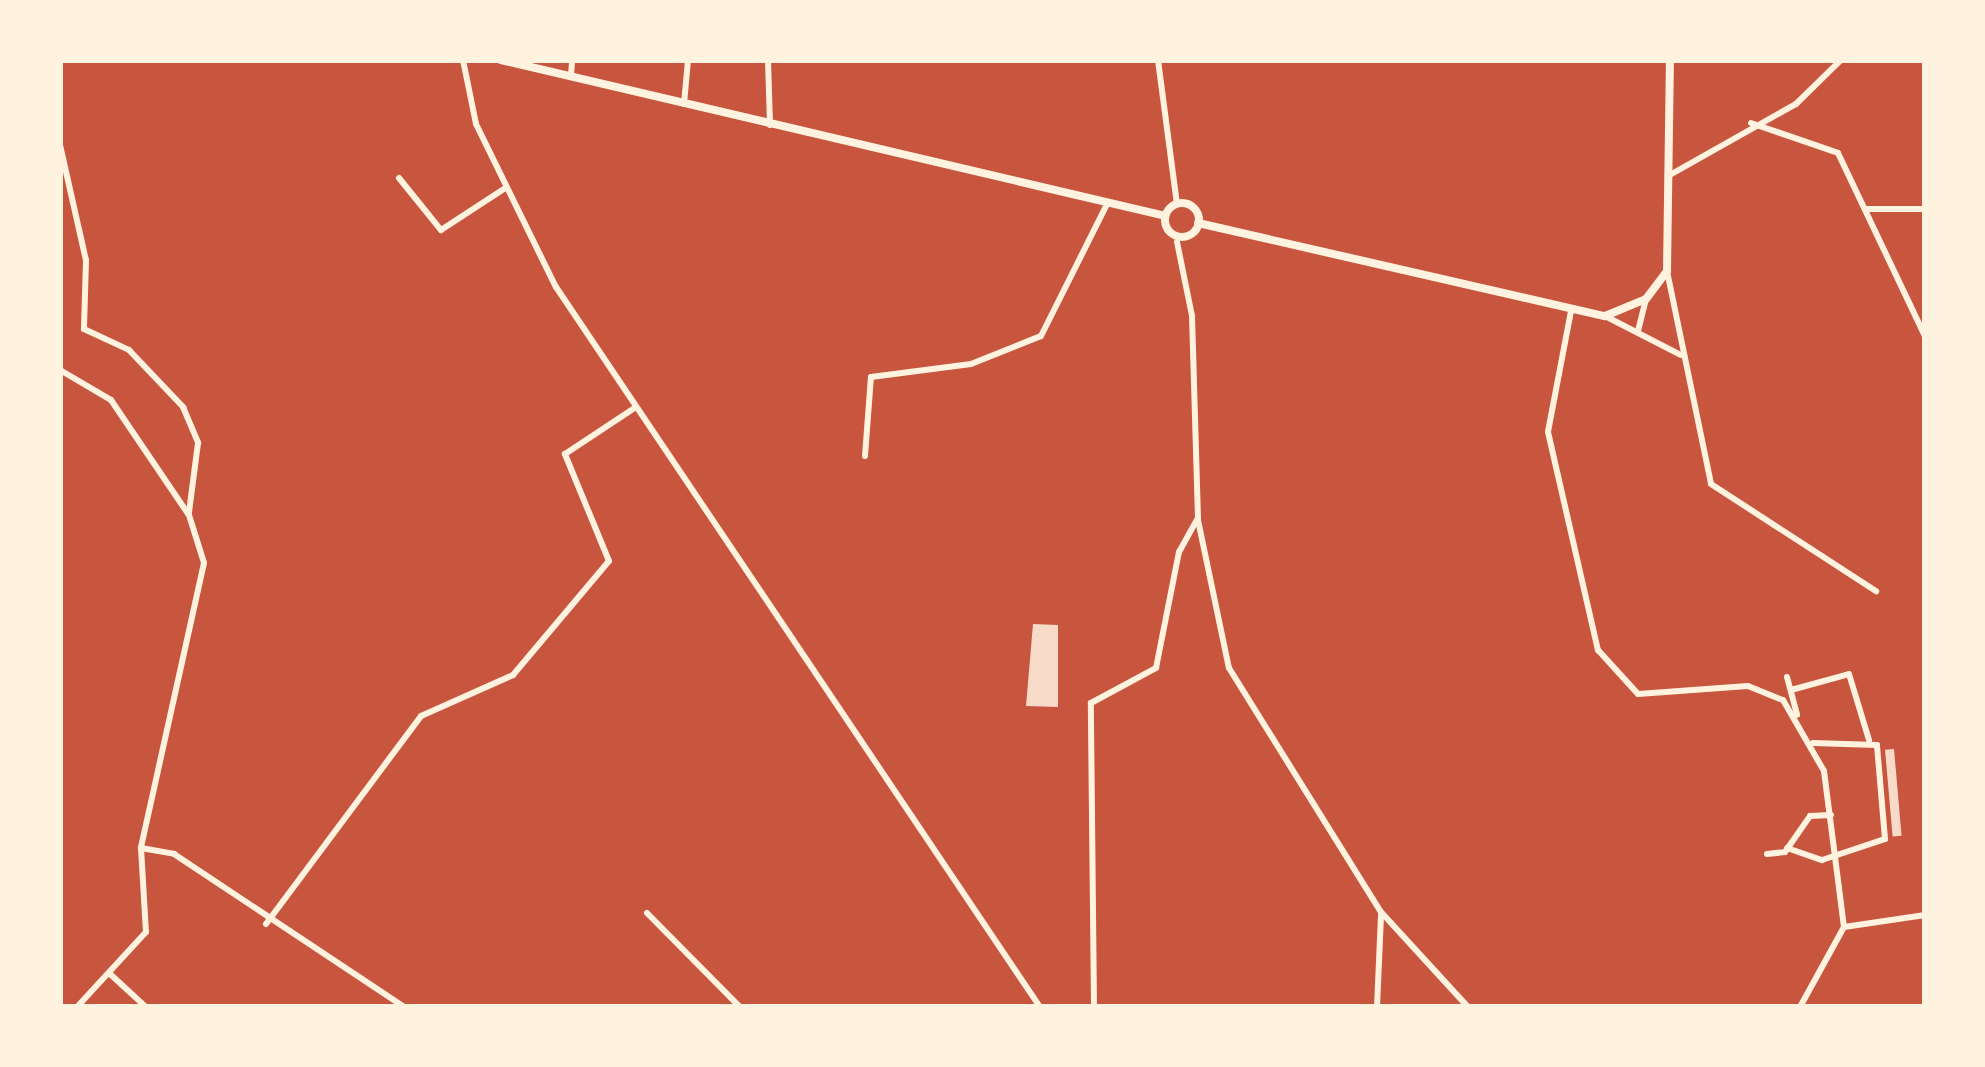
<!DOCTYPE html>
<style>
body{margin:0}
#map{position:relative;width:1985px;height:1067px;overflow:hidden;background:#c8553d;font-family:"PT Sans",sans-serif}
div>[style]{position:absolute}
.building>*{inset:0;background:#f7dbc8;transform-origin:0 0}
.minor>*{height:6px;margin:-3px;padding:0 3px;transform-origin:3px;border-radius:3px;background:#fff3e0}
.tertiary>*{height:8px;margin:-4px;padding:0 4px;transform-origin:4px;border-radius:4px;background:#fff3e0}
.tertiary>.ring{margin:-4px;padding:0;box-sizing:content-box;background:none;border:8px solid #fff3e0;border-radius:50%}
span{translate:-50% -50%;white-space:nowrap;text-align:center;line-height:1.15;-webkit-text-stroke:12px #fff3e0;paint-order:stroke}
.frame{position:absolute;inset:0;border:63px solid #fff3e0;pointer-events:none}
</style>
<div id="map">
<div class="building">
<i style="clip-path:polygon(1033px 624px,1058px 625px,1058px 707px,1026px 706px)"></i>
<i style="left:1894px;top:749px;width:87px;height:9px;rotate:85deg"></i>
</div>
<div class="minor">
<i style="left:463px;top:60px;width:65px;rotate:78.5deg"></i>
<i style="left:476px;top:124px;width:182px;rotate:63.9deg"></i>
<i style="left:556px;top:287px;width:868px;rotate:56.09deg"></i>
<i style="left:768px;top:60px;width:65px;rotate:88.2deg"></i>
<i style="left:1158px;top:60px;width:145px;rotate:82.5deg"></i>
<i style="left:571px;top:76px;width:16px;rotate:-86deg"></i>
<i style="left:684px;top:104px;width:44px;rotate:-84.8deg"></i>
<i style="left:1751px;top:123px;width:92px;rotate:19deg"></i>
<i style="left:1838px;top:153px;width:203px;rotate:64.6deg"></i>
<i style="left:60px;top:145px;width:118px;rotate:77.3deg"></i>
<i style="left:86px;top:260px;width:69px;rotate:91.7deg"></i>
<i style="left:84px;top:329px;width:50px;rotate:25deg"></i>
<i style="left:129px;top:350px;width:79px;rotate:46.5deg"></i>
<i style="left:183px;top:407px;width:39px;rotate:67deg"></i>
<i style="left:198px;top:443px;width:70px;rotate:97.4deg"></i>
<i style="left:1668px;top:176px;width:147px;rotate:-29.4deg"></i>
<i style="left:1796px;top:104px;width:63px;rotate:-44.4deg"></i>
<i style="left:399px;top:178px;width:67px;rotate:51.1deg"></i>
<i style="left:441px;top:230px;width:75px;rotate:-33.1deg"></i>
<i style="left:1865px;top:209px;width:60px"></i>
<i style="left:1177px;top:242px;width:76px;rotate:78.5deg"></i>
<i style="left:1192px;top:316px;width:204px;rotate:88.3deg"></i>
<i style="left:1198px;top:520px;width:151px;rotate:78.2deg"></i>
<i style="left:1229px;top:668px;width:287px;rotate:58.1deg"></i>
<i style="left:1381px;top:912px;width:129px;rotate:47.5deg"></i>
<i style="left:1667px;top:271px;width:217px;rotate:78.3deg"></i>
<i style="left:1711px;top:484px;width:197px;rotate:33deg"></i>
<i style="left:1571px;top:311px;width:123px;rotate:100.8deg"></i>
<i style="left:1548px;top:432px;width:224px;rotate:77.1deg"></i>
<i style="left:1598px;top:650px;width:59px;rotate:47.7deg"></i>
<i style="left:1638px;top:694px;width:110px;rotate:-4.2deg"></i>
<i style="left:1748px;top:686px;width:38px;rotate:22deg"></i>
<i style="left:1783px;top:700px;width:82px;rotate:60deg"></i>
<i style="left:1824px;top:771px;width:157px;rotate:82.7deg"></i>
<i style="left:1605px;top:316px;width:85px;rotate:27.2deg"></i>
<i style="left:1638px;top:331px;width:33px;rotate:-76deg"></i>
<i style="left:60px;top:370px;width:59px;rotate:30.5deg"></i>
<i style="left:111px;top:400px;width:139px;rotate:55.9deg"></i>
<i style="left:189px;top:515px;width:50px;rotate:72.6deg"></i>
<i style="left:204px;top:563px;width:292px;rotate:102.5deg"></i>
<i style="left:141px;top:848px;width:84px;rotate:86.6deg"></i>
<i style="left:146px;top:932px;width:102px;rotate:132.6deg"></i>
<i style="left:865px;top:456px;width:79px;rotate:-85.7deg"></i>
<i style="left:871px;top:377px;width:101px;rotate:-7.4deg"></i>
<i style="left:971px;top:364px;width:75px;rotate:-21.8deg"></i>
<i style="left:1041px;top:336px;width:150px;rotate:-63.4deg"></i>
<i style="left:1787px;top:677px;width:39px;rotate:75deg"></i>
<i style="left:1791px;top:690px;width:60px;rotate:-15.4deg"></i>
<i style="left:1849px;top:674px;width:69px;rotate:73.1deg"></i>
<i style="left:141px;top:848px;width:34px;rotate:10deg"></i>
<i style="left:174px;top:854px;width:276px;rotate:33.6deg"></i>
<i style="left:1787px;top:848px;width:37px;rotate:19deg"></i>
<i style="left:1822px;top:860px;width:66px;rotate:-18.4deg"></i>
<i style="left:1885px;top:839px;width:94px;rotate:-94.9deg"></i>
<i style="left:1877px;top:745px;width:64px;rotate:-178.2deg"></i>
<i style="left:1767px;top:854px;width:18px;rotate:-6deg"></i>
<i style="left:1785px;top:852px;width:44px;rotate:-55.2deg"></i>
<i style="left:1810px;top:816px;width:21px;rotate:-3deg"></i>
<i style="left:647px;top:913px;width:132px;rotate:45.3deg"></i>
<i style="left:266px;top:924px;width:259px;rotate:-53.3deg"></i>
<i style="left:421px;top:716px;width:101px;rotate:-24deg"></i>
<i style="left:513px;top:675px;width:149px;rotate:-49.9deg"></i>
<i style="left:609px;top:561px;width:116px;rotate:-112.4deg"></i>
<i style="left:565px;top:454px;width:82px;rotate:-33.5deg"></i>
<i style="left:60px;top:927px;width:9px;rotate:90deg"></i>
<i style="left:109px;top:973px;width:50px;rotate:42.6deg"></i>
<i style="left:1094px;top:1007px;width:304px;rotate:-90.6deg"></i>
<i style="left:1091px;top:703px;width:74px;rotate:-28.3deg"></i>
<i style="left:1156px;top:668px;width:118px;rotate:-78.8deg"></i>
<i style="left:1179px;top:552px;width:37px;rotate:-61deg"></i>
<i style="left:1377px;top:1007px;width:92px;rotate:-87.5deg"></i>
<i style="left:1800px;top:1007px;width:91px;rotate:-61.2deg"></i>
<i style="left:1844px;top:927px;width:82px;rotate:-8.4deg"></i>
</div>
<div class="tertiary">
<i style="left:501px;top:60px;width:679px;rotate:13.2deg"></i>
<i class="ring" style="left:1165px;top:203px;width:26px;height:26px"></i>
<i style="left:1198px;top:223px;width:417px;rotate:12.9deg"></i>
<i style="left:1605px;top:316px;width:44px;rotate:-22.5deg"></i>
<i style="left:1646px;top:299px;width:35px;rotate:-53deg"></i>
<i style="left:1667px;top:271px;width:211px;rotate:-89.2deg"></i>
</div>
<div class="frame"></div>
</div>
